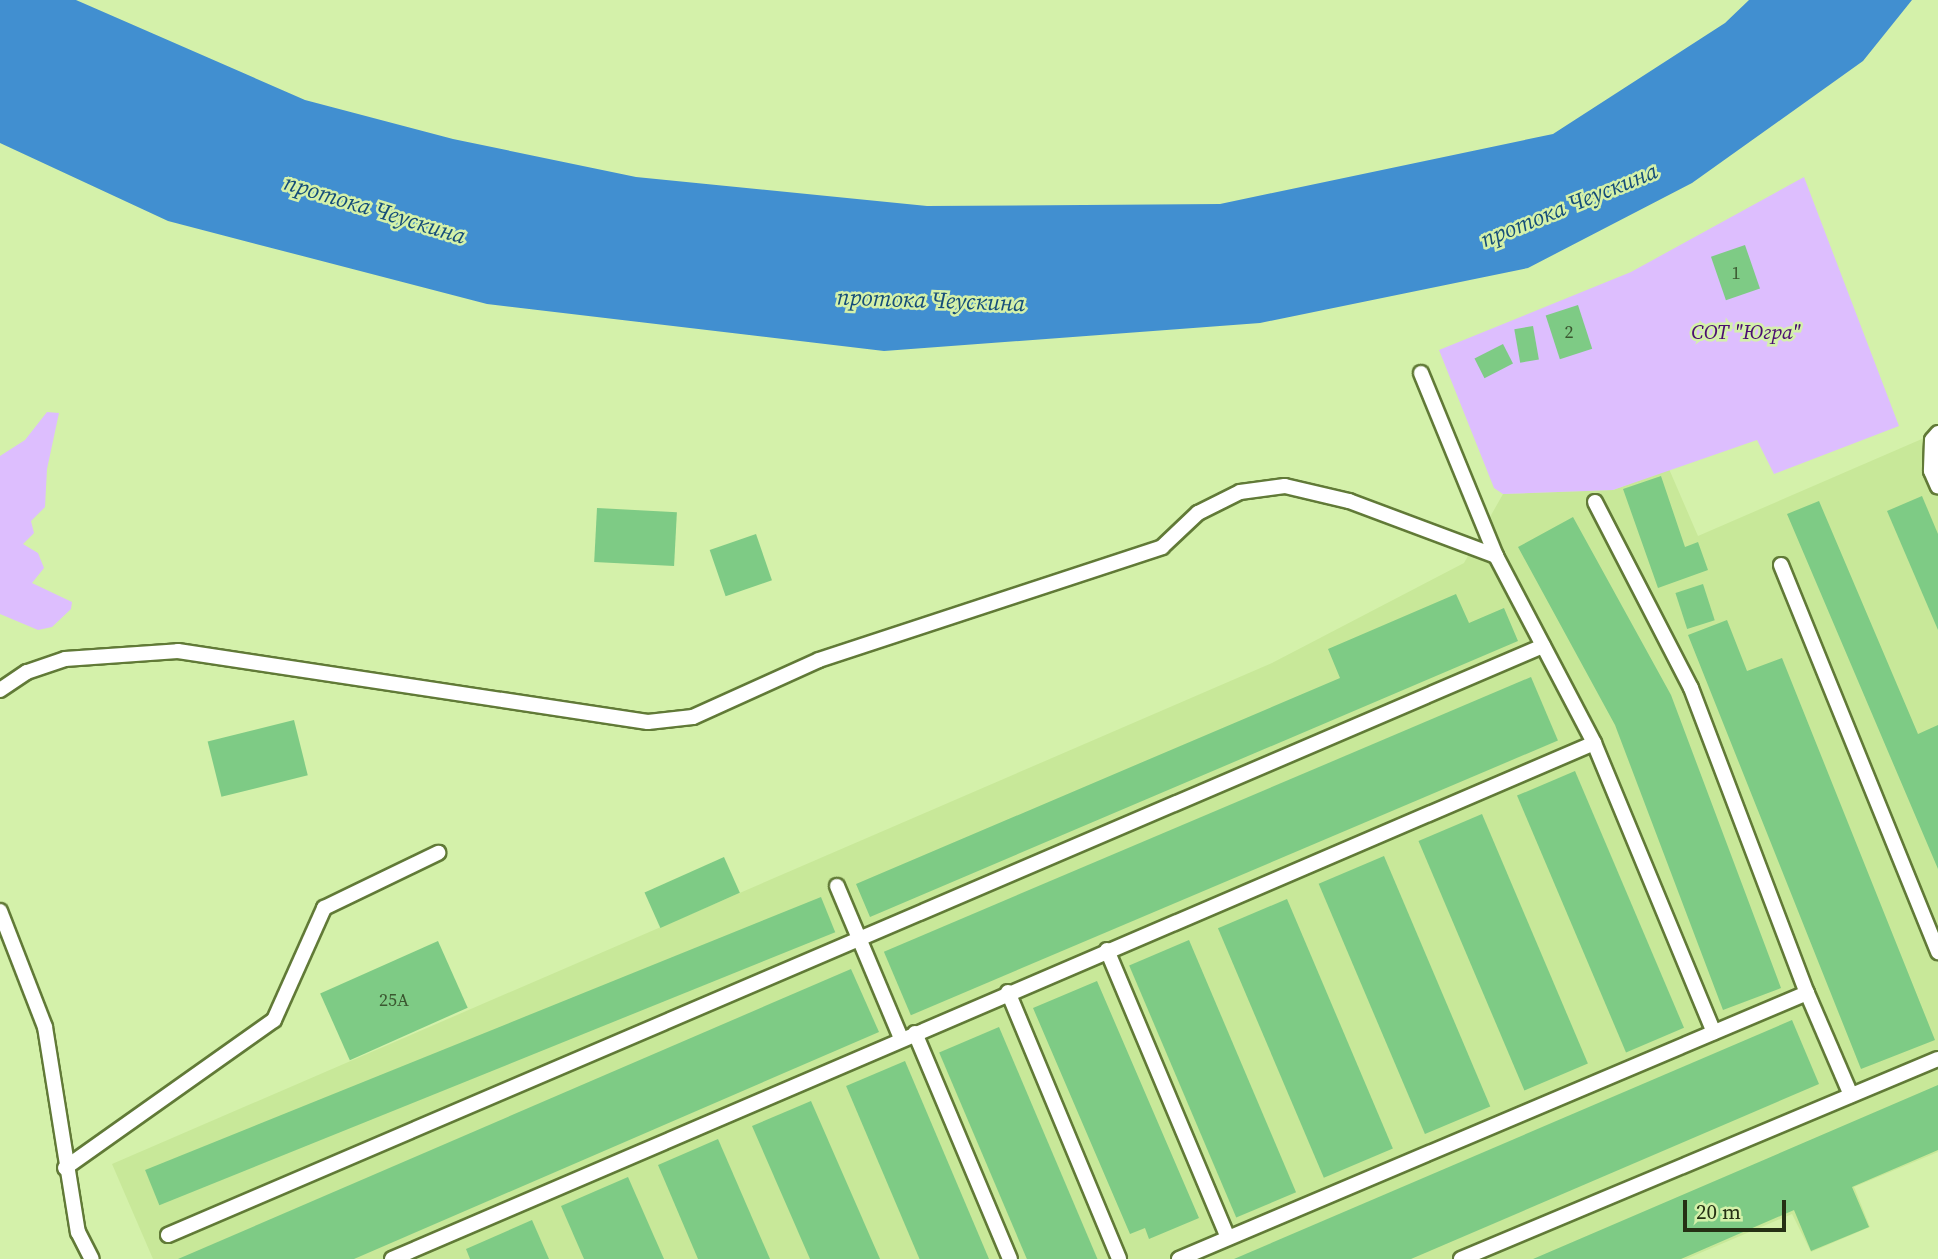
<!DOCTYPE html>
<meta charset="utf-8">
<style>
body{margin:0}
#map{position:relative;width:1938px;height:1259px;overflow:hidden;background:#d4f1aa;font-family:"Source Serif 4",serif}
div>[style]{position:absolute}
.built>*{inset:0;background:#c8e899}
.green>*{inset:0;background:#ddbefe}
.water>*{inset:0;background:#418fd0}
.building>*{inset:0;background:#7ecb85;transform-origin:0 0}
.roads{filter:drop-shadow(2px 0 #617a37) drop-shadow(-2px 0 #617a37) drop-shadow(0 2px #617a37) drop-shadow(0 -2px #617a37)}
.service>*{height:14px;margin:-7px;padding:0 7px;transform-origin:7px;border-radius:7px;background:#fff}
span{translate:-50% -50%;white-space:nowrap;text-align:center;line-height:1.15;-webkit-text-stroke:5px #d4f1aa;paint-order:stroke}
.number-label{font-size:18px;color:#3b5730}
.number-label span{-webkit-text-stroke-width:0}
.park-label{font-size:21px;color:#4a0e71;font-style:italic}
.water-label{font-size:23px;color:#154d79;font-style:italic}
.scale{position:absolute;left:1683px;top:1200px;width:103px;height:32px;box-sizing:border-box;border:4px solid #253014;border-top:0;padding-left:9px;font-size:21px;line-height:24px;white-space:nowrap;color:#253014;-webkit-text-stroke:5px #d4f1aa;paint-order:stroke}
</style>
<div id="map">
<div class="built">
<i style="clip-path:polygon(1938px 432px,1938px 1152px,1854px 1187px,1870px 1227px,1811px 1252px,1792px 1214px,1686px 1259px,153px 1259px,112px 1164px,1272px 663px,1464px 563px,1503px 494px,1613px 490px,1669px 469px,1698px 536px)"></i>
</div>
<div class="green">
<i style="clip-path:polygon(1804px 177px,1899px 426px,1774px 474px,1757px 440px,1613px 490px,1503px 494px,1494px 488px,1439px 350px,1631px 272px)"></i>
<i style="clip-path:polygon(47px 412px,59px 413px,47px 469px,45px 507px,31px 521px,34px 533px,23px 544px,38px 553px,44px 568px,32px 583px,72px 602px,71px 609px,52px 627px,38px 630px,0 614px,0 456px,25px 440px)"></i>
</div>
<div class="water">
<i style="clip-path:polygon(0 0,76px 0,305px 100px,453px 139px,636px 177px,927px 206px,1220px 204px,1553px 134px,1725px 23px,1749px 0,1912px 0,1863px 61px,1692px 183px,1528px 268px,1260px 323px,884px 351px,487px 304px,168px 221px,0 143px)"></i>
</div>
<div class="building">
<i style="left:1745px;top:245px;width:46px;height:36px;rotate:71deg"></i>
<i style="left:1578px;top:305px;width:46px;height:34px;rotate:72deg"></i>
<i style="left:1533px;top:326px;width:34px;height:19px;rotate:80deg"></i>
<i style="left:1503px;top:344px;width:22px;height:32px;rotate:63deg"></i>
<i style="clip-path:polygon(1661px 476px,1685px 547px,1698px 542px,1708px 570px,1658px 588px,1623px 489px)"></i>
<i style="clip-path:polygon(1922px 496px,1938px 534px,1938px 630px,1887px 511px)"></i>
<i style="clip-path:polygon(1819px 501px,1918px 734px,1938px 725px,1938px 869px,1787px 514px)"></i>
<i style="left:597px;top:508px;width:80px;height:54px;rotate:3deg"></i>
<i style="clip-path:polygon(1573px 517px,1671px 695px,1781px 988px,1723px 1010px,1615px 725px,1518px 547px)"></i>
<i style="left:756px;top:534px;width:49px;height:49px;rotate:71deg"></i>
<i style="left:1703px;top:584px;width:38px;height:29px;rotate:72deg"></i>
<i style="clip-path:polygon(1456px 594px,1469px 623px,1504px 608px,1518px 641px,870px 917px,856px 884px,1340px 678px,1328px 649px)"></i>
<i style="clip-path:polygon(1727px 620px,1747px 671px,1782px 658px,1935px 1040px,1861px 1069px,1688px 635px)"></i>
<i style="left:1531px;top:677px;width:69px;height:703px;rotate:67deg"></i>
<i style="left:294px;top:720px;width:57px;height:89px;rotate:76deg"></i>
<i style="left:1575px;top:771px;width:279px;height:63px;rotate:67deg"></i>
<i style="left:1482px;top:814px;width:271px;height:69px;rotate:67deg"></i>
<i style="left:1384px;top:856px;width:272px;height:71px;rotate:67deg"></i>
<i style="left:724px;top:857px;width:39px;height:87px;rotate:66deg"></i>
<i style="left:821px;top:897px;width:38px;height:729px;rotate:68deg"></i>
<i style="left:1287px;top:899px;width:271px;height:75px;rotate:67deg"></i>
<i style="left:1189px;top:940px;width:274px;height:65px;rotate:67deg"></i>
<i style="left:438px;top:941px;width:73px;height:129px;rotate:66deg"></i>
<i style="clip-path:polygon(851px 969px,879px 1032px,354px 1259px,178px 1259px)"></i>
<i style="clip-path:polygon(1097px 981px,1199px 1218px,1149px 1239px,1145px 1228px,1130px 1234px,1033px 1008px)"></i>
<i style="clip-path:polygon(1792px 1020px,1819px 1084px,1411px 1259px,1234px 1259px)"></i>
<i style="left:999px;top:1027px;width:253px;height:65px;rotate:67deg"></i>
<i style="left:905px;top:1061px;width:215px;height:64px;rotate:67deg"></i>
<i style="clip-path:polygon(1938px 1085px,1938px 1150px,1852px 1187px,1869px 1227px,1811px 1251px,1794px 1210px,1681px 1259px,1533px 1259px)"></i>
<i style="clip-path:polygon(811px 1101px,880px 1259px,810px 1259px,752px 1126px)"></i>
<i style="clip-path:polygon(718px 1139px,770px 1259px,698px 1259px,658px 1165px)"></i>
<i style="clip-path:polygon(628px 1177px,664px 1259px,584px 1259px,561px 1206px)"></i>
<i style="clip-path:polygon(532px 1220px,549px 1259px,470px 1259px,466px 1249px)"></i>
</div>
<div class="roads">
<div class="service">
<i style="left:1421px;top:373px;width:198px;rotate:67.7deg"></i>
<i style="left:1496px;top:556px;width:211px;rotate:62.3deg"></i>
<i style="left:1594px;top:743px;width:313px;rotate:67.5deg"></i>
<i style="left:1938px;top:433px;width:9px;rotate:131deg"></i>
<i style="left:1932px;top:440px;width:31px;rotate:92deg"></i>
<i style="left:1931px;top:471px;width:17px;rotate:66deg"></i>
<i style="left:1595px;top:502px;width:209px;rotate:62.7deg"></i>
<i style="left:1691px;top:688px;width:326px;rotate:69.2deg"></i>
<i style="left:1807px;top:993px;width:111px;rotate:66.7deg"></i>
<i style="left:1781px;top:565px;width:418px;rotate:67.9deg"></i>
<i style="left:0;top:690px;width:32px;rotate:-34deg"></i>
<i style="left:27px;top:672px;width:40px;rotate:-18.9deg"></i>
<i style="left:65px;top:659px;width:113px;rotate:-4deg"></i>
<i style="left:178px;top:651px;width:475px;rotate:8.6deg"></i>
<i style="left:648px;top:722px;width:45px;rotate:-6.3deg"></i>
<i style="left:693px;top:717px;width:138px;rotate:-24.3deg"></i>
<i style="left:819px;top:660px;width:361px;rotate:-18.2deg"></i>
<i style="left:1162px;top:547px;width:50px;rotate:-43.4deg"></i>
<i style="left:1198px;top:513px;width:47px;rotate:-26.6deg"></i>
<i style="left:1240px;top:492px;width:45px;rotate:-7.6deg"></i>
<i style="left:1285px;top:486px;width:66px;rotate:13.2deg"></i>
<i style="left:1349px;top:501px;width:157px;rotate:20.5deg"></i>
<i style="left:837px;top:886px;width:165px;rotate:67.2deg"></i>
<i style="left:0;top:911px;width:124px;rotate:68.8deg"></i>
<i style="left:45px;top:1027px;width:208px;rotate:80.9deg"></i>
<i style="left:78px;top:1232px;width:30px;rotate:63deg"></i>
<i style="left:1107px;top:950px;width:312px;rotate:67.2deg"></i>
<i style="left:1008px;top:992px;width:289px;rotate:67.4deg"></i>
<i style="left:915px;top:1033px;width:245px;rotate:67.2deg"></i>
<i style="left:65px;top:1168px;width:256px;rotate:-35.3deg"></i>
<i style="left:274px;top:1020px;width:123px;rotate:-65.9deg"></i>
<i style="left:324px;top:908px;width:127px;rotate:-25.8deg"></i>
<i style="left:168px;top:1235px;width:1496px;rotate:-23.19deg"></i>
<i style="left:392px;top:1259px;width:1308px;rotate:-23.23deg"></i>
<i style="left:1179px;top:1259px;width:682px;rotate:-22.96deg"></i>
<i style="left:1461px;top:1259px;width:517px;rotate:-22.75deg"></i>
</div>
</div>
<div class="number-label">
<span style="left:1736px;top:273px">1</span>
<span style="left:1569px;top:332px">2</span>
<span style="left:394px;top:1000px">25А</span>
</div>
<div class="park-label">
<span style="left:1746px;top:332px">СОТ "Югра"</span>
</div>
<div class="water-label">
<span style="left:1569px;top:205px;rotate:-22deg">протока Чеускина</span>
<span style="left:375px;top:209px;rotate:17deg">протока Чеускина</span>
<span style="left:931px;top:300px;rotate:2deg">протока Чеускина</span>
</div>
<div class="scale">20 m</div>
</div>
